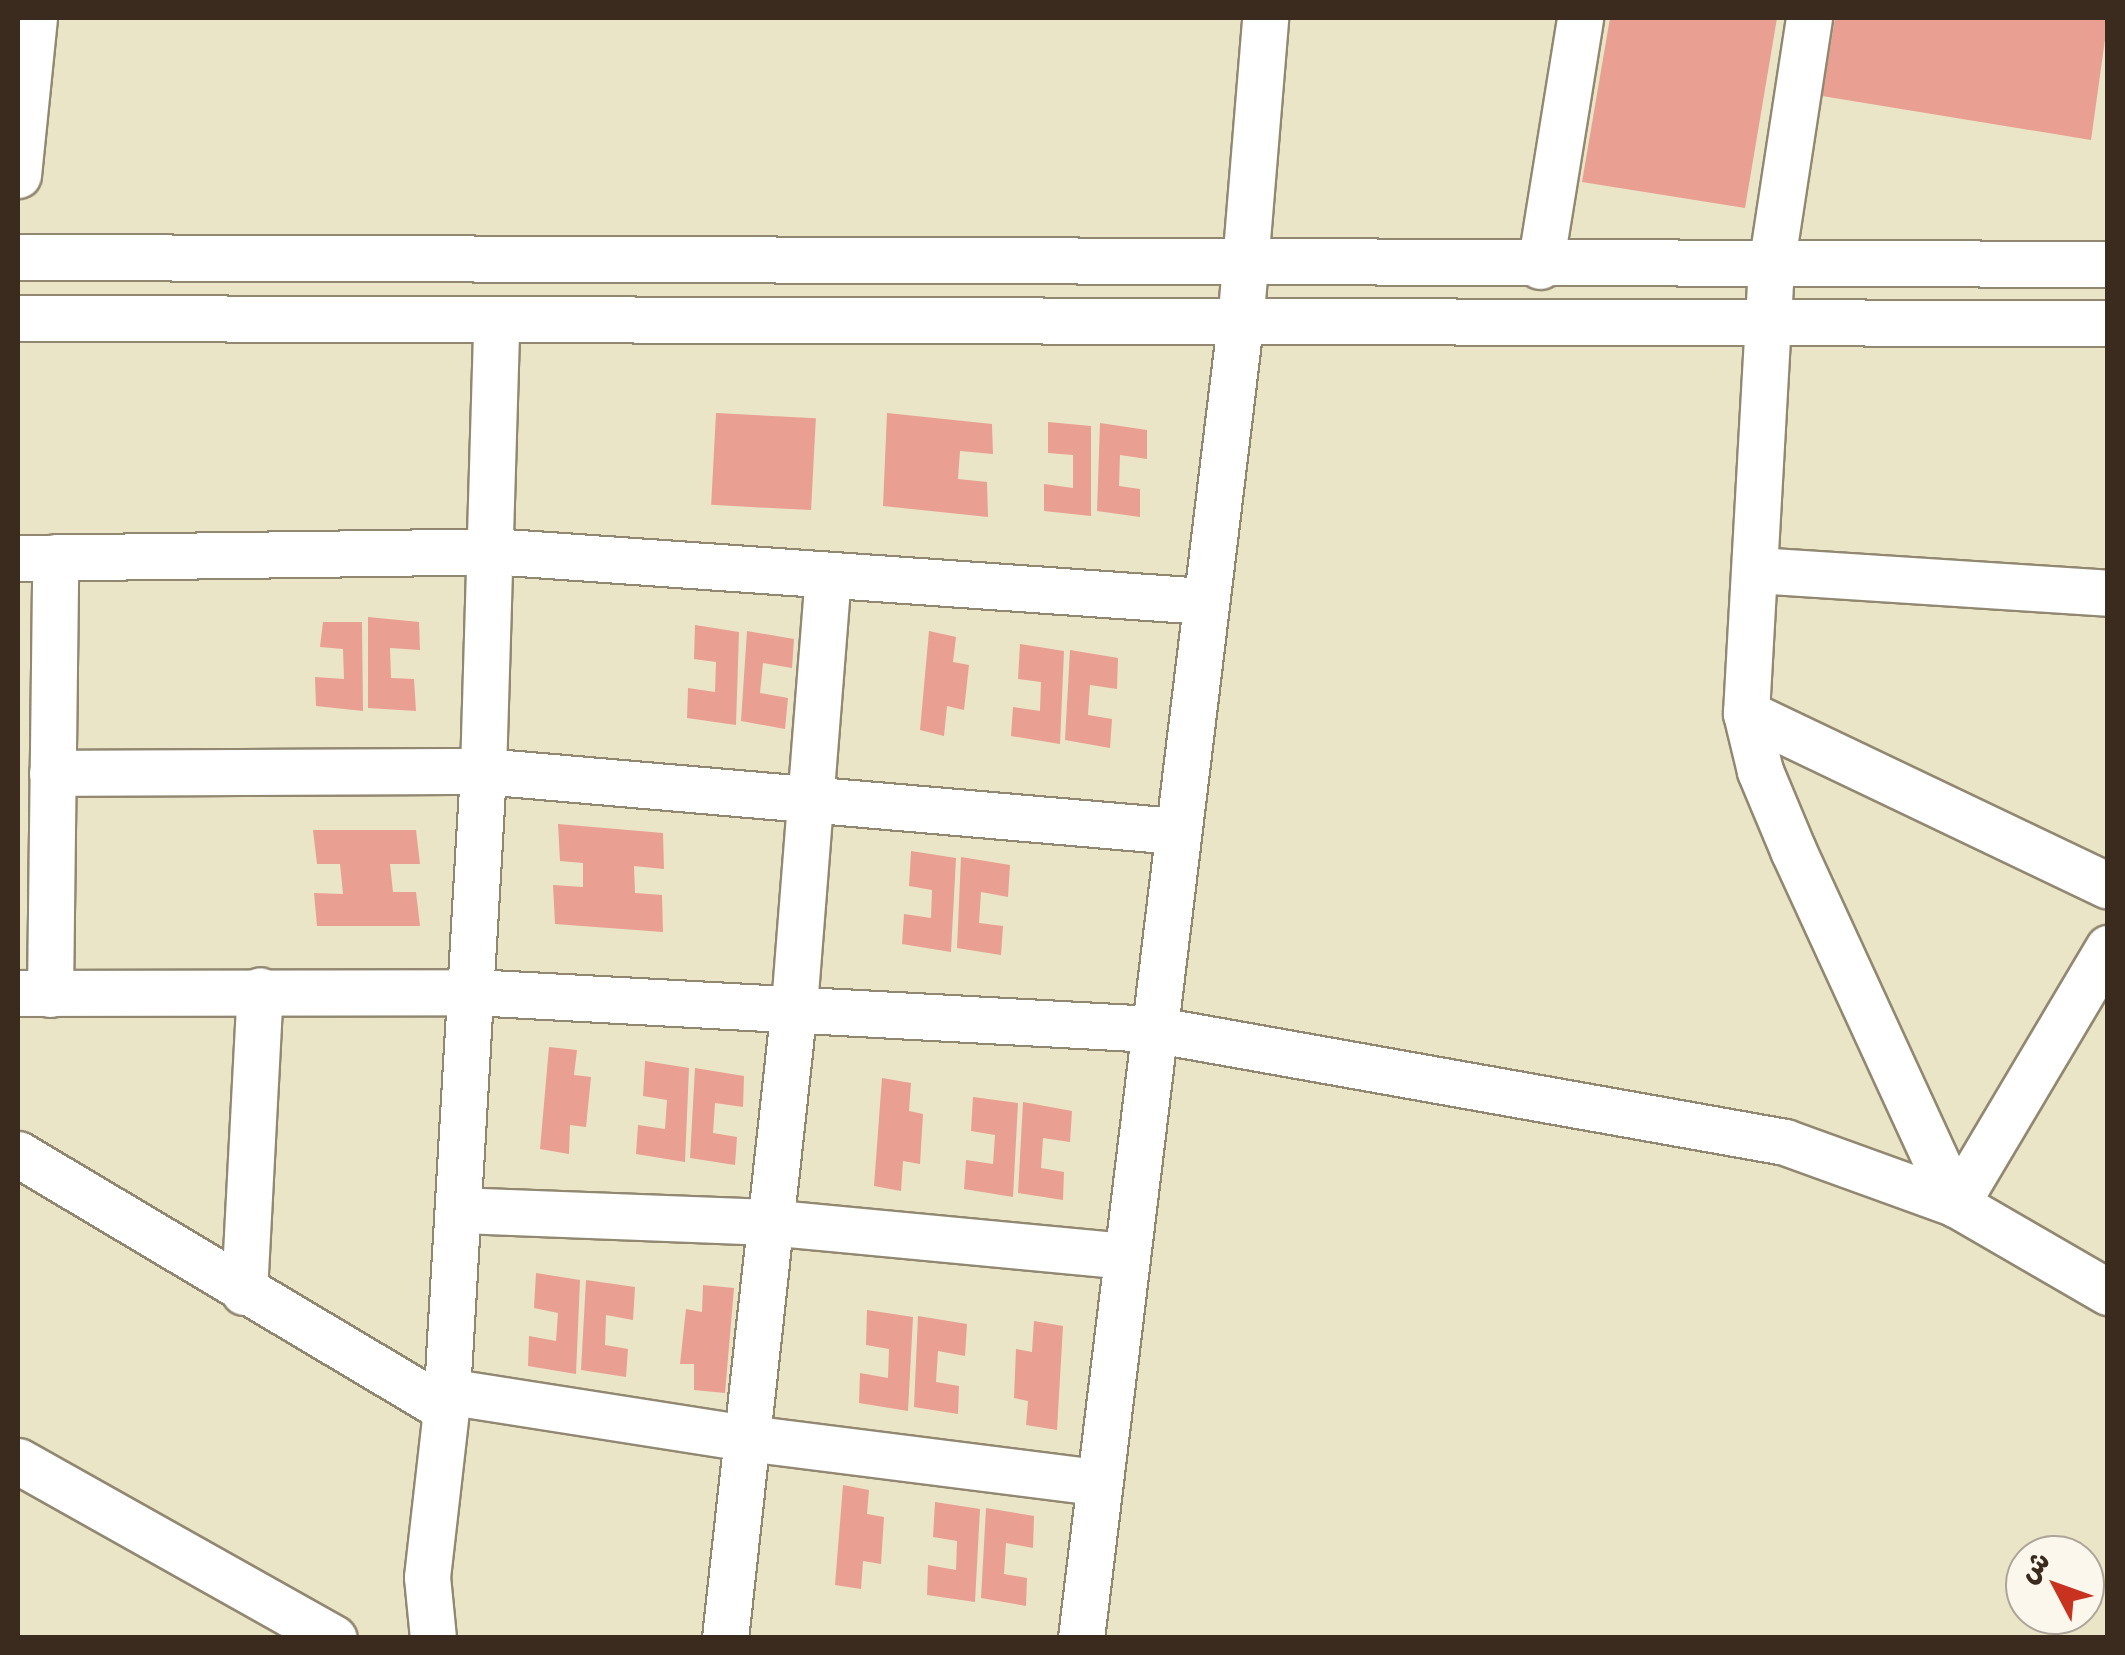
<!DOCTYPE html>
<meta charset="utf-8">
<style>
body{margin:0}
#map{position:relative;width:2125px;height:1655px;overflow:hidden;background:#eae5c6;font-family:"Shantell Sans","Playpen Sans Arabic",sans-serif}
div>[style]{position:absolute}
.building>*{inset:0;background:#ea9f93;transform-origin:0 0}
.roads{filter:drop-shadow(2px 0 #928872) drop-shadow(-2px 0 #928872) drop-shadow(0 2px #928872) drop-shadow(0 -2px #928872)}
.minor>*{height:45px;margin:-22.5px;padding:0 22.5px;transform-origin:22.5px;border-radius:22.5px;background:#fff}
span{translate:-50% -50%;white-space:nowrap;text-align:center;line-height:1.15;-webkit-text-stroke:10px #fbf7ec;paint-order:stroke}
.frame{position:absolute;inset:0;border:20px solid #3b2a1e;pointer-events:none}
.north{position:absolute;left:2005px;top:1535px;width:100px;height:100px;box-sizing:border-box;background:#fbf7ec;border:2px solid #aea59a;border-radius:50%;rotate:311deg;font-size:28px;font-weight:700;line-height:40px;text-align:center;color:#3b2a1e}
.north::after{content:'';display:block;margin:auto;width:35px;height:45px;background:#c8321e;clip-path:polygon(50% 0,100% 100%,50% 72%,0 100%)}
</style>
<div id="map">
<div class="building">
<i style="clip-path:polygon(1610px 18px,1777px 18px,1745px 208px,1582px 182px)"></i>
<i style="clip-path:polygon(1835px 18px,2108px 18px,2091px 140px,1822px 96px)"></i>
<i style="left:716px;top:413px;width:100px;height:92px;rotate:3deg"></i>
<i style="clip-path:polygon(887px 413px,992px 424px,993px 454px,960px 451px,958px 479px,987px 482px,988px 517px,883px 506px)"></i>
<i style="clip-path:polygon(1048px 422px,1091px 426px,1091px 516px,1044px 511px,1044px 484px,1073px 488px,1073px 455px,1048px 453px)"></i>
<i style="clip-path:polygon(1100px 423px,1147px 430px,1147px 459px,1120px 455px,1119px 486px,1140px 489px,1140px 517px,1097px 511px)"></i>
<i style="clip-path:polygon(368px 617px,419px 622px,420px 650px,390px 648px,391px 678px,414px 679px,416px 711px,368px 708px)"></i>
<i style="clip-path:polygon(323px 622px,362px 622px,363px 711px,316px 706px,315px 677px,344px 679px,343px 649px,320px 647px)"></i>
<i style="clip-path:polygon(695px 625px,739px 632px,736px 725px,687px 718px,688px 688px,715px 692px,716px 662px,694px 659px)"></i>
<i style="clip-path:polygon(747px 631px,794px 639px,792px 668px,763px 663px,760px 693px,788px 698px,785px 729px,741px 721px)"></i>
<i style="clip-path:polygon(929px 631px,956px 637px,953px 662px,969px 665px,964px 710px,947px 706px,944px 736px,920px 730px)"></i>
<i style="clip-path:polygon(1020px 644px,1064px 651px,1060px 744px,1011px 736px,1013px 707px,1040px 711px,1041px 682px,1018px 679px)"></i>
<i style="clip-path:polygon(1070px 650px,1118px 658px,1117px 689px,1090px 685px,1088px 715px,1112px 719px,1110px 748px,1065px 740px)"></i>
<i style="clip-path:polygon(558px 824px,663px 833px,664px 869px,634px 866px,635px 893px,662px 895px,663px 932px,555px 924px,553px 885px,583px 887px,583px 863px,560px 861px)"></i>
<i style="clip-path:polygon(313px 830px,416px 830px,420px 864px,390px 864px,393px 892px,416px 892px,420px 926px,317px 926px,314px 893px,343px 894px,340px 864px,317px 864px)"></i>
<i style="clip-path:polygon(911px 851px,956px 858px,951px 952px,902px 944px,904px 914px,931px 918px,932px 890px,909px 886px)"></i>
<i style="clip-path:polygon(961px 857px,1010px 865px,1008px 897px,981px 892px,979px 923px,1003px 926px,1001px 955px,957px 948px)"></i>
<i style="clip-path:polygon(549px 1047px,577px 1050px,574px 1075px,591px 1077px,586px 1127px,570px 1125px,569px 1154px,540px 1149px)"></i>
<i style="clip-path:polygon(645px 1061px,689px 1068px,685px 1162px,636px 1154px,638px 1125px,665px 1129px,667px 1100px,643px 1096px)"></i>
<i style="clip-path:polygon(695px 1068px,744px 1076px,743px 1107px,715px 1103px,713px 1133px,737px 1137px,735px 1165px,690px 1158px)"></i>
<i style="clip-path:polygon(882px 1078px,911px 1083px,909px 1111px,923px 1114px,920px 1164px,903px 1161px,901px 1191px,874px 1186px)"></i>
<i style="clip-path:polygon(973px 1097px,1018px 1103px,1013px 1197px,964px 1189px,966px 1160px,993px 1164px,995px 1135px,971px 1131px)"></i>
<i style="clip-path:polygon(1023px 1102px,1072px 1111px,1070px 1142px,1043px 1138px,1041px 1168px,1064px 1172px,1063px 1200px,1018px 1193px)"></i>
<i style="clip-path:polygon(536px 1273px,580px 1280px,576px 1374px,528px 1366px,529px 1336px,556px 1341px,558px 1313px,534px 1308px)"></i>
<i style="clip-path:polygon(586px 1280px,635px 1287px,633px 1320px,606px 1315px,605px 1345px,628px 1349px,626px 1377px,581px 1370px)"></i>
<i style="clip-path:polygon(703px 1285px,734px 1288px,725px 1393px,694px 1390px,694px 1364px,680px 1364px,686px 1309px,702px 1312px)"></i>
<i style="clip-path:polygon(867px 1310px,913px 1317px,908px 1411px,859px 1403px,860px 1373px,888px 1378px,889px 1349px,866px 1345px)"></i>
<i style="clip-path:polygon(918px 1316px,967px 1324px,965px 1356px,938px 1351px,936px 1382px,959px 1386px,958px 1414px,914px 1407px)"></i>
<i style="clip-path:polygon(1034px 1321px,1063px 1326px,1057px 1430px,1026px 1425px,1028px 1401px,1014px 1398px,1016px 1349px,1032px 1352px)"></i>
<i style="clip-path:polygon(843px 1485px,869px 1490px,867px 1514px,884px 1517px,881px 1564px,863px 1561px,861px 1589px,835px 1585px)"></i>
<i style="clip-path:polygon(935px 1502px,980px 1509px,975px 1602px,927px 1595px,928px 1565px,956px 1570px,957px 1541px,933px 1537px)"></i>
<i style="clip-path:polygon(986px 1508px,1034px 1516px,1033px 1548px,1006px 1543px,1004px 1574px,1027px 1578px,1026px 1606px,981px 1598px)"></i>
</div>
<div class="roads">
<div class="minor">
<i style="left:1809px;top:18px;width:251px;rotate:98.7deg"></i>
<i style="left:1771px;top:266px;width:448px;rotate:93.2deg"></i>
<i style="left:1746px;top:713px;width:60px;rotate:76.4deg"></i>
<i style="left:1760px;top:771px;width:86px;rotate:67.3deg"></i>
<i style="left:1793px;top:850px;width:390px;rotate:65.3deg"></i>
<i style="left:1956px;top:1204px;width:176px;rotate:30.1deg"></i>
<i style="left:18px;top:175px;width:158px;rotate:-84.2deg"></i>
<i style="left:18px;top:257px;width:2090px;rotate:0.19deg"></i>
<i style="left:1540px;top:266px;width:251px;rotate:-80.8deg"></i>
<i style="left:18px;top:318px;width:2090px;rotate:0.14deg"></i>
<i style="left:18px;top:558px;width:473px;rotate:-0.8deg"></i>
<i style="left:491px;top:551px;width:715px;rotate:4.01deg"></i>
<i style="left:1755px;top:570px;width:354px;rotate:3.7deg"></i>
<i style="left:1746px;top:713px;width:401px;rotate:25.5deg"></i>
<i style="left:52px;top:773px;width:431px;rotate:-0.3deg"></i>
<i style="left:483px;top:771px;width:696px;rotate:4.95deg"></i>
<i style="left:18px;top:993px;width:454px;rotate:-0.1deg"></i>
<i style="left:472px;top:992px;width:681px;rotate:3.11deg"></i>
<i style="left:1152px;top:1029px;width:643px;rotate:10.12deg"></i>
<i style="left:1785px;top:1142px;width:182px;rotate:19.9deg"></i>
<i style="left:1956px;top:1204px;width:298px;rotate:-59.3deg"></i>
<i style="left:50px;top:994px;width:437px;rotate:-89.3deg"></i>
<i style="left:18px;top:1154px;width:498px;rotate:30.8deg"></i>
<i style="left:458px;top:1210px;width:309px;rotate:2.2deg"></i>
<i style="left:767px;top:1222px;width:361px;rotate:5.4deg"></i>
<i style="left:244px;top:1292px;width:302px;rotate:-87deg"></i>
<i style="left:446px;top:1391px;width:305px;rotate:8.9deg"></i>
<i style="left:747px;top:1438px;width:352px;rotate:7.2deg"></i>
<i style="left:18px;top:1461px;width:362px;rotate:29.3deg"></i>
<i style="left:433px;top:1638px;width:61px;rotate:-95.6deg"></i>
<i style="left:427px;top:1577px;width:169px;rotate:-83.5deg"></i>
<i style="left:446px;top:1409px;width:639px;rotate:-86.68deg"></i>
<i style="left:483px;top:771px;width:450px;rotate:-88.3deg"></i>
<i style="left:725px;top:1638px;width:636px;rotate:-83.77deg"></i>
<i style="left:794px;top:1006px;width:430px;rotate:-85.5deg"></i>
<i style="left:1081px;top:1638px;width:1323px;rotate:-83.1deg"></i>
<i style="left:1240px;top:325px;width:308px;rotate:-85.3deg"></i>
</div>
</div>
<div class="frame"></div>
<div class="north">ش</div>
</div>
